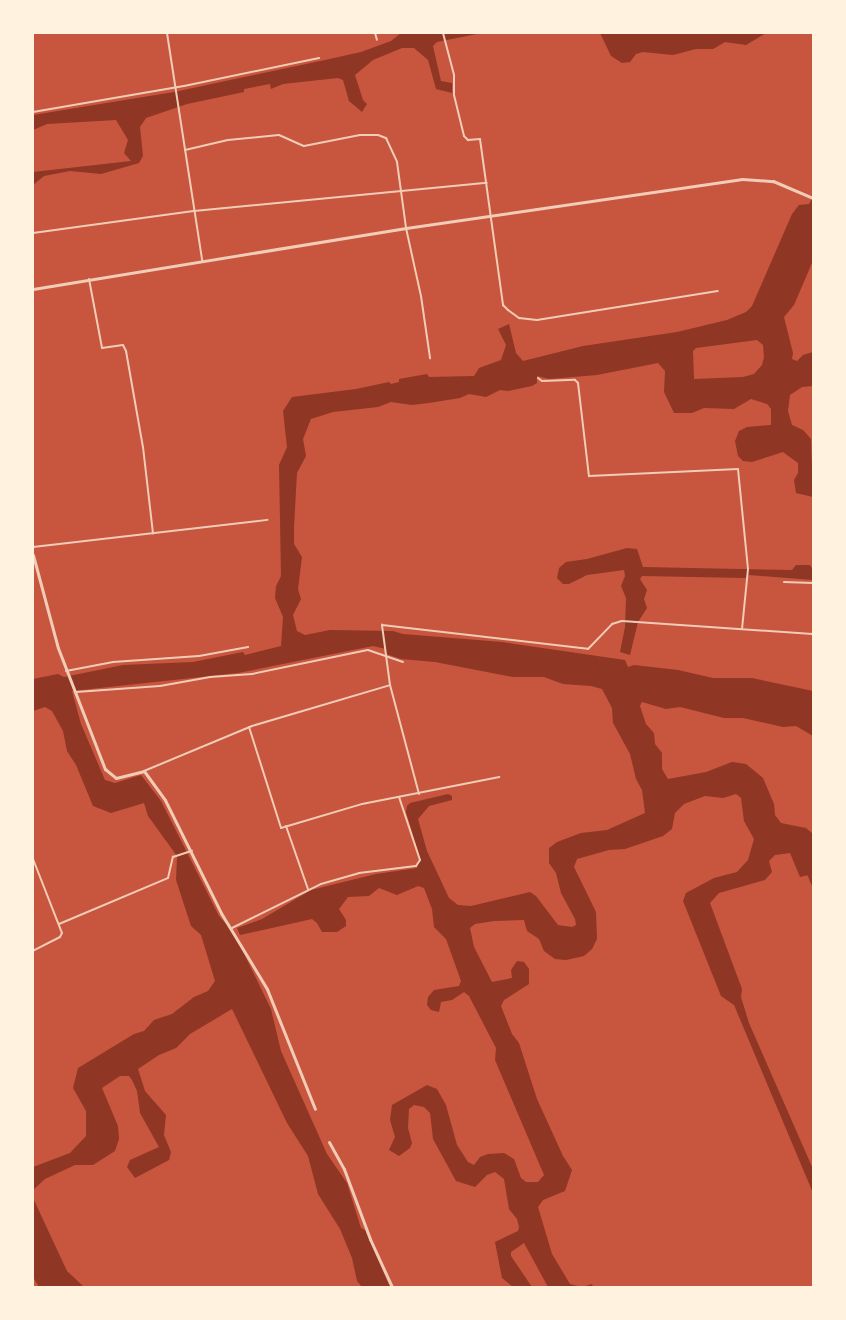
<!DOCTYPE html>
<style>
body{margin:0}
#map{position:relative;width:846px;height:1320px;overflow:hidden;background:#c8553d;font-family:Inter,sans-serif}
div>[style]{position:absolute}
.water>*{inset:0;background:#8f3625}
.canal>*{height:5px;margin:-2.5px;padding:0 2.5px;transform-origin:2.5px;border-radius:2.5px;background:#8f3625}
.minor>*{height:2px;margin:-1px;padding:0 1px;transform-origin:1px;border-radius:1px;background:#f1ccb7}
.tertiary>*{height:3px;margin:-1.5px;padding:0 1.5px;transform-origin:1.5px;border-radius:1.5px;background:#f1ccb7}
span{translate:-50% -50%;white-space:nowrap;text-align:center;line-height:1.15;-webkit-text-stroke:6px #fff3e0;paint-order:stroke}
.frame{position:absolute;inset:0;border:34px solid #fff3e0;pointer-events:none}
</style>
<div id="map">
<div class="water">
<i style="clip-path:polygon(401px 33px,482px 33px,437px 42px,433px 46px,441px 81px,452px 83px,452px 93px,436px 89px,428px 60px,414px 48px,402px 48px,373px 60px,355px 75px,363px 100px,367px 104px,362px 112px,349px 101px,343px 80px,338px 78px,283px 84px,271px 89px,270px 84px,244px 89px,244px 92px,187px 104px,146px 118px,140px 127px,143px 156px,139px 163px,101px 174px,70px 171px,44px 176px,33px 185px,33px 172px,131px 161px,124px 153px,128px 140px,116px 120px,47px 124px,33px 130px,33px 115px,174px 92px,325px 60px,361px 52px,391px 41px)"></i>
<i style="clip-path:polygon(600px 33px,766px 33px,746px 45px,725px 42px,713px 49px,696px 49px,673px 55px,643px 52px,636px 54px,630px 62px,622px 63px,611px 56px)"></i>
<i style="clip-path:polygon(evenodd,813px 197px,812px 263px,794px 305px,784px 317px,793px 353px,792px 359px,797px 361px,803px 355px,813px 352px,813px 386px,802px 387px,790px 395px,788px 411px,792px 425px,803px 430px,811px 439px,813px 497px,796px 493px,794px 480px,798px 473px,798px 463px,783px 452px,752px 462px,743px 461px,738px 456px,735px 441px,739px 431px,747px 427px,771px 425px,771px 409px,767px 404px,751px 399px,734px 409px,704px 408px,692px 413px,674px 413px,664px 392px,665px 371px,658px 363px,597px 375px,549px 379px,537px 376px,537px 383px,532px 386px,508px 391px,500px 390px,486px 397px,469px 394px,460px 398px,429px 403px,412px 405px,391px 402px,378px 407px,333px 412px,311px 419px,303px 439px,306px 456px,297px 473px,294px 527px,294px 544px,302px 557px,298px 589px,301px 599px,293px 615px,297px 631px,305px 635px,330px 630px,393px 631px,403px 634px,502px 642px,625px 660px,628px 667px,634px 665px,678px 670px,713px 678px,752px 678px,813px 691px,813px 736px,796px 726px,783px 727px,743px 718px,724px 718px,680px 707px,666px 709px,642px 702px,640px 706px,646px 724px,654px 733px,655px 744px,662px 753px,662px 769px,668px 779px,706px 772px,732px 762px,746px 764px,763px 778px,774px 804px,775px 815px,781px 823px,806px 828px,813px 834px,813px 874px,800px 877px,790px 853px,775px 855px,769px 861px,772px 872px,765px 880px,719px 893px,710px 903px,742px 989px,741px 997px,749px 1023px,813px 1169px,813px 1193px,734px 1005px,721px 996px,683px 901px,686px 893px,714px 878px,737px 872px,748px 860px,754px 839px,744px 821px,741px 798px,736px 794px,723px 798px,705px 796px,684px 804px,675px 813px,672px 829px,663px 836px,625px 849px,609px 850px,577px 859px,574px 867px,596px 912px,597px 939px,592px 949px,584px 956px,566px 960px,555px 959px,544px 951px,539px 939px,527px 931px,524px 920px,494px 921px,475px 924px,470px 928px,474px 947px,492px 982px,512px 978px,511px 970px,517px 961px,524px 962px,529px 969px,529px 984px,504px 1000px,501px 1006px,512px 1034px,519px 1043px,537px 1099px,563px 1156px,572px 1170px,565px 1191px,543px 1200px,538px 1207px,552px 1254px,570px 1284px,582px 1287px,592px 1284px,593px 1287px,548px 1287px,524px 1243px,511px 1252px,511px 1256px,532px 1287px,513px 1287px,502px 1278px,495px 1242px,518px 1231px,519px 1227px,517px 1219px,509px 1209px,504px 1179px,495px 1172px,487px 1175px,475px 1187px,456px 1181px,433px 1139px,430px 1113px,424px 1107px,414px 1105px,409px 1109px,408px 1128px,412px 1143px,410px 1148px,399px 1156px,389px 1150px,395px 1137px,390px 1120px,392px 1105px,427px 1085px,437px 1089px,446px 1105px,457px 1145px,468px 1162px,474px 1165px,480px 1157px,488px 1154px,504px 1153px,514px 1159px,521px 1178px,526px 1182px,538px 1182px,544px 1175px,495px 1060px,496px 1048px,469px 996px,464px 992px,452px 1000px,441px 1002px,439px 1012px,431px 1010px,427px 1005px,428px 997px,434px 990px,459px 986px,461px 981px,446px 939px,434px 927px,432px 909px,424px 888px,418px 886px,397px 895px,379px 888px,369px 896px,348px 897px,339px 909px,346px 920px,346px 926px,337px 932px,322px 932px,317px 923px,312px 919px,240px 935px,237px 928px,262px 919px,311px 890px,376px 874px,417px 868px,420px 859px,406px 812px,407px 806px,410px 803px,448px 794px,452px 796px,452px 800px,429px 806px,418px 819px,427px 851px,449px 898px,458px 905px,471px 906px,530px 892px,536px 896px,558px 925px,572px 927px,576px 925px,575px 919px,561px 893px,556px 873px,549px 863px,549px 848px,557px 842px,581px 833px,607px 830px,645px 813px,642px 790px,636px 779px,630px 754px,613px 723px,612px 708px,602px 689px,591px 686px,563px 684px,544px 677px,513px 677px,435px 662px,401px 659px,386px 654px,386px 649px,373px 646px,238px 673px,72px 691px,81px 724px,105px 780px,115px 783px,141px 775px,161px 801px,219px 916px,234px 933px,271px 1009px,281px 1051px,327px 1154px,347px 1183px,361px 1228px,365px 1230px,390px 1287px,362px 1287px,357px 1281px,352px 1258px,340px 1229px,318px 1194px,308px 1156px,287px 1123px,232px 1009px,190px 1034px,176px 1048px,159px 1055px,138px 1069px,145px 1091px,166px 1115px,164px 1135px,171px 1152px,169px 1160px,135px 1178px,127px 1167px,130px 1160px,159px 1147px,140px 1113px,137px 1091px,132px 1080px,129px 1076px,120px 1076px,102px 1088px,118px 1126px,119px 1139px,115px 1151px,93px 1165px,75px 1165px,45px 1179px,33px 1190px,33px 1167px,70px 1153px,86px 1136px,86px 1111px,73px 1088px,78px 1068px,134px 1034px,144px 1031px,154px 1020px,172px 1014px,194px 997px,208px 991px,215px 981px,201px 935px,191px 926px,176px 880px,177px 856px,148px 816px,144px 803px,111px 813px,93px 806px,76px 765px,67px 751px,63px 731px,52px 711px,45px 707px,33px 711px,33px 679px,58px 674px,64px 677px,123px 665px,193px 662px,243px 652px,245px 655px,281px 646px,283px 617px,275px 598px,276px 586px,281px 576px,279px 465px,287px 447px,283px 411px,292px 397px,356px 389px,389px 382px,391px 384px,399px 382px,399px 379px,427px 374px,429px 377px,474px 376px,479px 368px,501px 360px,506px 345px,498px 329px,509px 324px,516px 353px,523px 361px,583px 346px,677px 332px,727px 320px,746px 312px,752px 306px,792px 214px,799px 205px,809px 204px,813px 197px,757px 340px,763px 345px,764px 357px,762px 365px,754px 374px,743px 377px,694px 379px,693px 351px,696px 348px,757px 340px)"></i>
<i style="clip-path:polygon(627px 548px,637px 549px,643px 567px,792px 570px,796px 565px,810px 565px,813px 570px,813px 580px,749px 575px,745px 578px,642px 576px,640px 579px,647px 590px,644px 599px,647px 608px,638px 622px,630px 655px,620px 652px,625px 627px,626px 598px,621px 586px,625px 576px,624px 570px,587px 575px,569px 584px,563px 584px,557px 578px,559px 568px,566px 562px,587px 559px)"></i>
<i style="clip-path:polygon(33px 1198px,67px 1271px,84px 1287px,39px 1287px,33px 1277px)"></i>
</div>
<div class="canal">
<i style="left:807px;top:868px;width:16px;rotate:68deg"></i>
</div>
<div class="minor">
<i style="left:167px;top:33px;width:230px;rotate:81.2deg"></i>
<i style="left:375px;top:33px;width:7px;rotate:74deg"></i>
<i style="left:443px;top:33px;width:43px;rotate:75.3deg"></i>
<i style="left:454px;top:75px;width:20px;rotate:90deg"></i>
<i style="left:454px;top:95px;width:42px;rotate:76.3deg"></i>
<i style="left:464px;top:136px;width:6px;rotate:45deg"></i>
<i style="left:468px;top:140px;width:12px;rotate:-5deg"></i>
<i style="left:480px;top:139px;width:168px;rotate:82.1deg"></i>
<i style="left:503px;top:305px;width:7px;rotate:45deg"></i>
<i style="left:508px;top:310px;width:14px;rotate:36deg"></i>
<i style="left:519px;top:318px;width:18px;rotate:6deg"></i>
<i style="left:537px;top:320px;width:183px;rotate:-9.1deg"></i>
<i style="left:33px;top:112px;width:153px;rotate:-9.8deg"></i>
<i style="left:184px;top:86px;width:138px;rotate:-11.7deg"></i>
<i style="left:185px;top:150px;width:44px;rotate:-13.1deg"></i>
<i style="left:228px;top:140px;width:51px;rotate:-5.6deg"></i>
<i style="left:279px;top:135px;width:27px;rotate:24deg"></i>
<i style="left:304px;top:146px;width:57px;rotate:-11.1deg"></i>
<i style="left:360px;top:135px;width:18px"></i>
<i style="left:378px;top:135px;width:9px;rotate:21deg"></i>
<i style="left:386px;top:138px;width:26px;rotate:65deg"></i>
<i style="left:397px;top:162px;width:67px;rotate:82.2deg"></i>
<i style="left:406px;top:228px;width:70px;rotate:77.6deg"></i>
<i style="left:421px;top:296px;width:63px;rotate:81.7deg"></i>
<i style="left:33px;top:233px;width:162px;rotate:-7.8deg"></i>
<i style="left:194px;top:211px;width:294px;rotate:-5.5deg"></i>
<i style="left:89px;top:279px;width:70px;rotate:79.3deg"></i>
<i style="left:102px;top:348px;width:21px;rotate:-8deg"></i>
<i style="left:123px;top:345px;width:7px;rotate:63deg"></i>
<i style="left:126px;top:351px;width:97px;rotate:80deg"></i>
<i style="left:143px;top:447px;width:87px;rotate:83.4deg"></i>
<i style="left:538px;top:378px;width:5px;rotate:37deg"></i>
<i style="left:542px;top:381px;width:33px;rotate:-2deg"></i>
<i style="left:575px;top:380px;width:4px;rotate:45deg"></i>
<i style="left:578px;top:383px;width:94px;rotate:83.3deg"></i>
<i style="left:589px;top:476px;width:149px;rotate:-2.7deg"></i>
<i style="left:738px;top:469px;width:100px;rotate:84.3deg"></i>
<i style="left:748px;top:569px;width:60px;rotate:95.7deg"></i>
<i style="left:33px;top:547px;width:236px;rotate:-6.6deg"></i>
<i style="left:784px;top:582px;width:29px;rotate:2deg"></i>
<i style="left:66px;top:671px;width:48px;rotate:-10.8deg"></i>
<i style="left:113px;top:662px;width:86px;rotate:-4deg"></i>
<i style="left:199px;top:656px;width:50px;rotate:-10.4deg"></i>
<i style="left:76px;top:692px;width:84px;rotate:-4.1deg"></i>
<i style="left:160px;top:686px;width:51px;rotate:-10.2deg"></i>
<i style="left:210px;top:677px;width:42px;rotate:-4.1deg"></i>
<i style="left:252px;top:674px;width:118px;rotate:-11.7deg"></i>
<i style="left:368px;top:650px;width:37px;rotate:19deg"></i>
<i style="left:249px;top:727px;width:106px;rotate:72.4deg"></i>
<i style="left:281px;top:828px;width:84px;rotate:-16.5deg"></i>
<i style="left:362px;top:804px;width:140px;rotate:-11.1deg"></i>
<i style="left:144px;top:771px;width:117px;rotate:-22.6deg"></i>
<i style="left:252px;top:726px;width:144px;rotate:-16.5deg"></i>
<i style="left:419px;top:794px;width:113px;rotate:-104.9deg"></i>
<i style="left:390px;top:685px;width:61px;rotate:-97.6deg"></i>
<i style="left:382px;top:625px;width:207px;rotate:6.6deg"></i>
<i style="left:588px;top:649px;width:35px;rotate:-46deg"></i>
<i style="left:612px;top:624px;width:10px;rotate:-17deg"></i>
<i style="left:622px;top:621px;width:191px;rotate:3.9deg"></i>
<i style="left:286px;top:826px;width:67px;rotate:70.8deg"></i>
<i style="left:33px;top:859px;width:79px;rotate:68.6deg"></i>
<i style="left:62px;top:933px;width:4px;rotate:117deg"></i>
<i style="left:60px;top:937px;width:30px;rotate:153deg"></i>
<i style="left:59px;top:924px;width:118px;rotate:-22.9deg"></i>
<i style="left:168px;top:878px;width:22px;rotate:-77deg"></i>
<i style="left:173px;top:857px;width:20px;rotate:-18deg"></i>
<i style="left:232px;top:928px;width:99px;rotate:-26.3deg"></i>
<i style="left:321px;top:884px;width:40px;rotate:-16deg"></i>
<i style="left:359px;top:873px;width:57px;rotate:-7deg"></i>
<i style="left:416px;top:866px;width:7px;rotate:-56deg"></i>
<i style="left:420px;top:860px;width:66px;rotate:-108.4deg"></i>
</div>
<div class="tertiary">
<i style="left:33px;top:289px;width:378px;rotate:-9.3deg"></i>
<i style="left:406px;top:228px;width:340px;rotate:-8.3deg"></i>
<i style="left:742px;top:179px;width:31px;rotate:4deg"></i>
<i style="left:773px;top:181px;width:43px;rotate:23deg"></i>
<i style="left:33px;top:555px;width:96px;rotate:75deg"></i>
<i style="left:58px;top:648px;width:130px;rotate:68.8deg"></i>
<i style="left:105px;top:769px;width:14px;rotate:39deg"></i>
<i style="left:116px;top:778px;width:29px;rotate:-14deg"></i>
<i style="left:144px;top:771px;width:36px;rotate:54deg"></i>
<i style="left:165px;top:800px;width:126px;rotate:63.6deg"></i>
<i style="left:221px;top:913px;width:89px;rotate:58.8deg"></i>
<i style="left:267px;top:989px;width:129px;rotate:68.2deg"></i>
<i style="left:329px;top:1142px;width:31px;rotate:61deg"></i>
<i style="left:344px;top:1169px;width:75px;rotate:69.6deg"></i>
<i style="left:370px;top:1239px;width:53px;rotate:65.4deg"></i>
</div>
<div class="frame"></div>
</div>
